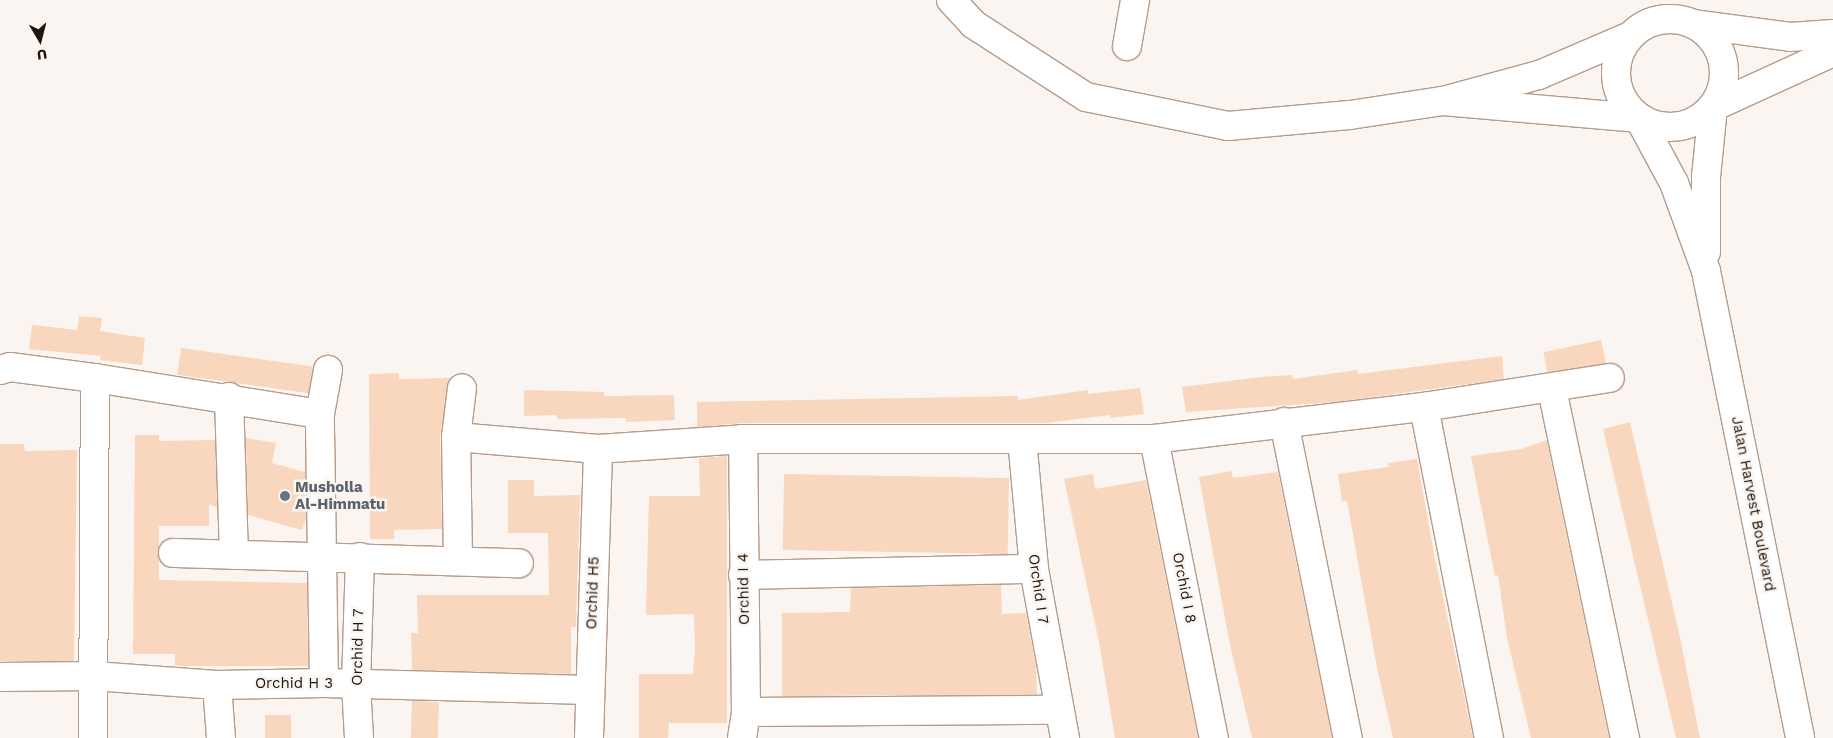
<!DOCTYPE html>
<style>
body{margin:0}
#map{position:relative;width:1833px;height:738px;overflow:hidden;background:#fbf5f1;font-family:"Work Sans",sans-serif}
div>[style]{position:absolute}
.building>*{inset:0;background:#f9d6be;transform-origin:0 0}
.roads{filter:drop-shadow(1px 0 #b59c8a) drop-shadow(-1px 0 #b59c8a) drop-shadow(0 1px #b59c8a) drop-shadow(0 -1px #b59c8a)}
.minor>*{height:28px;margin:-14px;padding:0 14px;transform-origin:14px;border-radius:14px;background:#fff}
.minor>.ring{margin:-14px;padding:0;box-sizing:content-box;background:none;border:28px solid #fff;border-radius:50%}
.dots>*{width:14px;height:14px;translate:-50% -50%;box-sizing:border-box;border:2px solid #fbf5f1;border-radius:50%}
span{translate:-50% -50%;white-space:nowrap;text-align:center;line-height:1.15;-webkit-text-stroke:5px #fbf5f1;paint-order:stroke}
.worship-label{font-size:15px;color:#5b616d;font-weight:700}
.left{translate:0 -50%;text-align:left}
.street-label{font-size:15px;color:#1e150e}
.north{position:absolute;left:15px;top:15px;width:50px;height:50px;-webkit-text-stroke:4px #fbf5f1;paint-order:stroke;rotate:172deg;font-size:14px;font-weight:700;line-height:20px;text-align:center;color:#1e150e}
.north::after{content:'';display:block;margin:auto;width:18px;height:22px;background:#1e150e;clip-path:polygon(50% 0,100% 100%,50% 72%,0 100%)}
</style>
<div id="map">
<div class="building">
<i style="clip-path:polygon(79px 316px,102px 318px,100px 331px,145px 338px,142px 365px,100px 360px,101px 356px,29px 349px,32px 325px,77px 330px)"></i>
<i style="left:1601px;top:340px;width:24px;height:59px;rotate:78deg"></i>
<i style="left:181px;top:348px;width:133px;height:27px;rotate:8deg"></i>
<i style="clip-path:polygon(1502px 356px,1504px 379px,1336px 402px,1186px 412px,1182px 387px,1261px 377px,1292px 375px,1293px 379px,1357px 370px,1358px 374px)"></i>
<i style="clip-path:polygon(399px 373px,399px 379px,450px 378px,440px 437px,442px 529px,394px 530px,394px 539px,370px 539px,369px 374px)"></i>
<i style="clip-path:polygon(1140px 388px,1144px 414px,1110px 418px,1110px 415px,1046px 423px,743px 423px,697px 427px,697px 402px,1018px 396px,1018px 400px,1088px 390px,1088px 394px)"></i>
<i style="clip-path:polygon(524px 390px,604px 392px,604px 396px,674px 395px,675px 420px,626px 422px,626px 418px,557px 419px,557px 415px,524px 416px)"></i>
<i style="clip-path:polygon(1630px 422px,1681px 642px,1700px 738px,1676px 738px,1603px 429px)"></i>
<i style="clip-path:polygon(135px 435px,159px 435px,159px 441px,215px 440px,217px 507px,209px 505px,209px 526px,159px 526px,159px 580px,307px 583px,308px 666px,175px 666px,175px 654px,133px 654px)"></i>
<i style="clip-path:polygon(246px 438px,276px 443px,272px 463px,305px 472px,306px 518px,302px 530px,248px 515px)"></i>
<i style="clip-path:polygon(1547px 440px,1552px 466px,1609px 738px,1531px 738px,1507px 638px,1498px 575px,1495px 576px,1471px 456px,1521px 449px)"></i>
<i style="clip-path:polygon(0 444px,24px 444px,25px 451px,77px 450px,74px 661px,0 661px)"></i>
<i style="clip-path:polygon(727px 456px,727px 723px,669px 723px,668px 738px,639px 738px,639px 674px,693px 674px,695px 648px,694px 614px,646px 615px,649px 496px,700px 496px,699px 458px)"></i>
<i style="clip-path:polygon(1417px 459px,1435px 559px,1473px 738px,1393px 738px,1377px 668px,1347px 501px,1342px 501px,1338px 474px,1389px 467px,1388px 463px)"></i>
<i style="clip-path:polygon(1231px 471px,1233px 478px,1278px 472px,1332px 738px,1252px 738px,1230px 645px,1199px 477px)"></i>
<i style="clip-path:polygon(1093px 474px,1095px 489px,1146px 480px,1198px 738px,1115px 738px,1099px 642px,1064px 479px)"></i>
<i style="left:1009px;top:478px;width:76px;height:225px;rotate:91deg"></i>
<i style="clip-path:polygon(508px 480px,534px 480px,534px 496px,580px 495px,576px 627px,571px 627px,571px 674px,412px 670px,411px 633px,418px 633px,417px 595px,549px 595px,548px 533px,508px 533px)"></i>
<i style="clip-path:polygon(1001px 585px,1002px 614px,1026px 613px,1036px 666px,1037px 695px,782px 696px,782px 613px,850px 612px,851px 588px)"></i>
<i style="left:412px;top:701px;width:27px;height:37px;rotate:2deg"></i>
<i style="left:265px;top:715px;width:26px;height:23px"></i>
</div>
<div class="roads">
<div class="minor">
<i style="left:951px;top:0;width:33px;rotate:47deg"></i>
<i style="left:973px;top:24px;width:135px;rotate:32.9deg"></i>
<i style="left:1086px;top:97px;width:145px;rotate:11.5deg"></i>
<i style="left:1228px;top:126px;width:122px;rotate:-5.2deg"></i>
<i style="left:1350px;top:115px;width:94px;rotate:-8.6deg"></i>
<i style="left:1443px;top:101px;width:99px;rotate:-15.2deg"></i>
<i style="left:1539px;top:75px;width:99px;rotate:-23.2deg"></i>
<i class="ring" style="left:1616px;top:19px;width:80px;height:80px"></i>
<i style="left:1694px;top:24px;width:97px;rotate:7.7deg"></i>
<i style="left:1790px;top:37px;width:43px;rotate:-4deg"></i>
<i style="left:1127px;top:46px;width:47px;rotate:-80.1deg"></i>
<i style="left:1443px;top:101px;width:197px;rotate:5deg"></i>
<i style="left:1639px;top:118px;width:74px;rotate:61.7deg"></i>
<i style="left:1674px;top:183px;width:94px;rotate:70deg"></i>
<i style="left:1706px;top:271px;width:476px;rotate:78.6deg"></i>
<i style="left:1706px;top:252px;width:75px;rotate:-90deg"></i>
<i style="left:1706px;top:177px;width:70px;rotate:-84.3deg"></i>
<i style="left:1713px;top:107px;width:132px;rotate:-24.6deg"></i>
<i style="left:0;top:370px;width:10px;rotate:-17deg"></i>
<i style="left:10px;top:367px;width:86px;rotate:7.4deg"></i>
<i style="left:95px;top:378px;width:228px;rotate:9.1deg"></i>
<i style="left:1552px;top:389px;width:357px;rotate:78.2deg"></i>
<i style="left:229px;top:397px;width:158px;rotate:88.2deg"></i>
<i style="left:1424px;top:407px;width:337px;rotate:78.9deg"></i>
<i style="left:1284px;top:422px;width:322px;rotate:78.6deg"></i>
<i style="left:456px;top:437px;width:143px;rotate:4.8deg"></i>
<i style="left:598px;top:449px;width:145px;rotate:-3.9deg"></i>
<i style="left:743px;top:439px;width:411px"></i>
<i style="left:1154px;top:439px;width:272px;rotate:-6.8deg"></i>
<i style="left:1424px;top:407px;width:188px;rotate:-8.9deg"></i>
<i style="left:1022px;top:439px;width:131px;rotate:84.7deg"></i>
<i style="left:1034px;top:569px;width:172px;rotate:79.6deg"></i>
<i style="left:1154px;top:439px;width:305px;rotate:78.7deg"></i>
<i style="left:173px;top:553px;width:346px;rotate:1.7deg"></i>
<i style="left:458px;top:560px;width:123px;rotate:-90.9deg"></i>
<i style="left:456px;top:437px;width:49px;rotate:-83deg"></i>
<i style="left:743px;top:575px;width:291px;rotate:-1.2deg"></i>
<i style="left:0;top:677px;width:94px;rotate:-0.6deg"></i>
<i style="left:94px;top:676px;width:123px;rotate:4.2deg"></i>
<i style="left:217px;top:685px;width:107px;rotate:-1.1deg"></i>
<i style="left:324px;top:683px;width:265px;rotate:1.5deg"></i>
<i style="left:324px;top:683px;width:269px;rotate:-90.9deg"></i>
<i style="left:320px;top:414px;width:45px;rotate:-79.7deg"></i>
<i style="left:217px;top:685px;width:53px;rotate:85.7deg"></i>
<i style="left:746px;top:712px;width:312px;rotate:-0.4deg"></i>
<i style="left:93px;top:738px;width:360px;rotate:-89.7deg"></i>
<i style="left:359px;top:738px;width:54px;rotate:-93.2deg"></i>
<i style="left:356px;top:684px;width:127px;rotate:-88.2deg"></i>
<i style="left:589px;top:738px;width:289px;rotate:-88.2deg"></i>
<i style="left:742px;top:738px;width:26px;rotate:-81deg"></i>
<i style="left:746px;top:712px;width:273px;rotate:-90.6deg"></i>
</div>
</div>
<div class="dots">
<i style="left:285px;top:496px;background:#6b7280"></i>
</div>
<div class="worship-label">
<span class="left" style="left:295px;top:496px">Musholla<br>Al-Himmatu</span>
</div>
<div class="street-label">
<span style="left:1753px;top:504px;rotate:79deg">Jalan Harvest Boulevard</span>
<span style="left:1184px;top:588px;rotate:79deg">Orchid I 8</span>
<span style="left:744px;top:589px;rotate:-91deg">Orchid I 4</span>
<span style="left:1038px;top:589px;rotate:82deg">Orchid I 7</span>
<span style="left:593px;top:593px;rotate:-88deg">Orchid H5</span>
<span style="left:358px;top:647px;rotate:-89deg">Orchid H 7</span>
<span style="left:294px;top:684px">Orchid H 3</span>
</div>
<div class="north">U</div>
</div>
